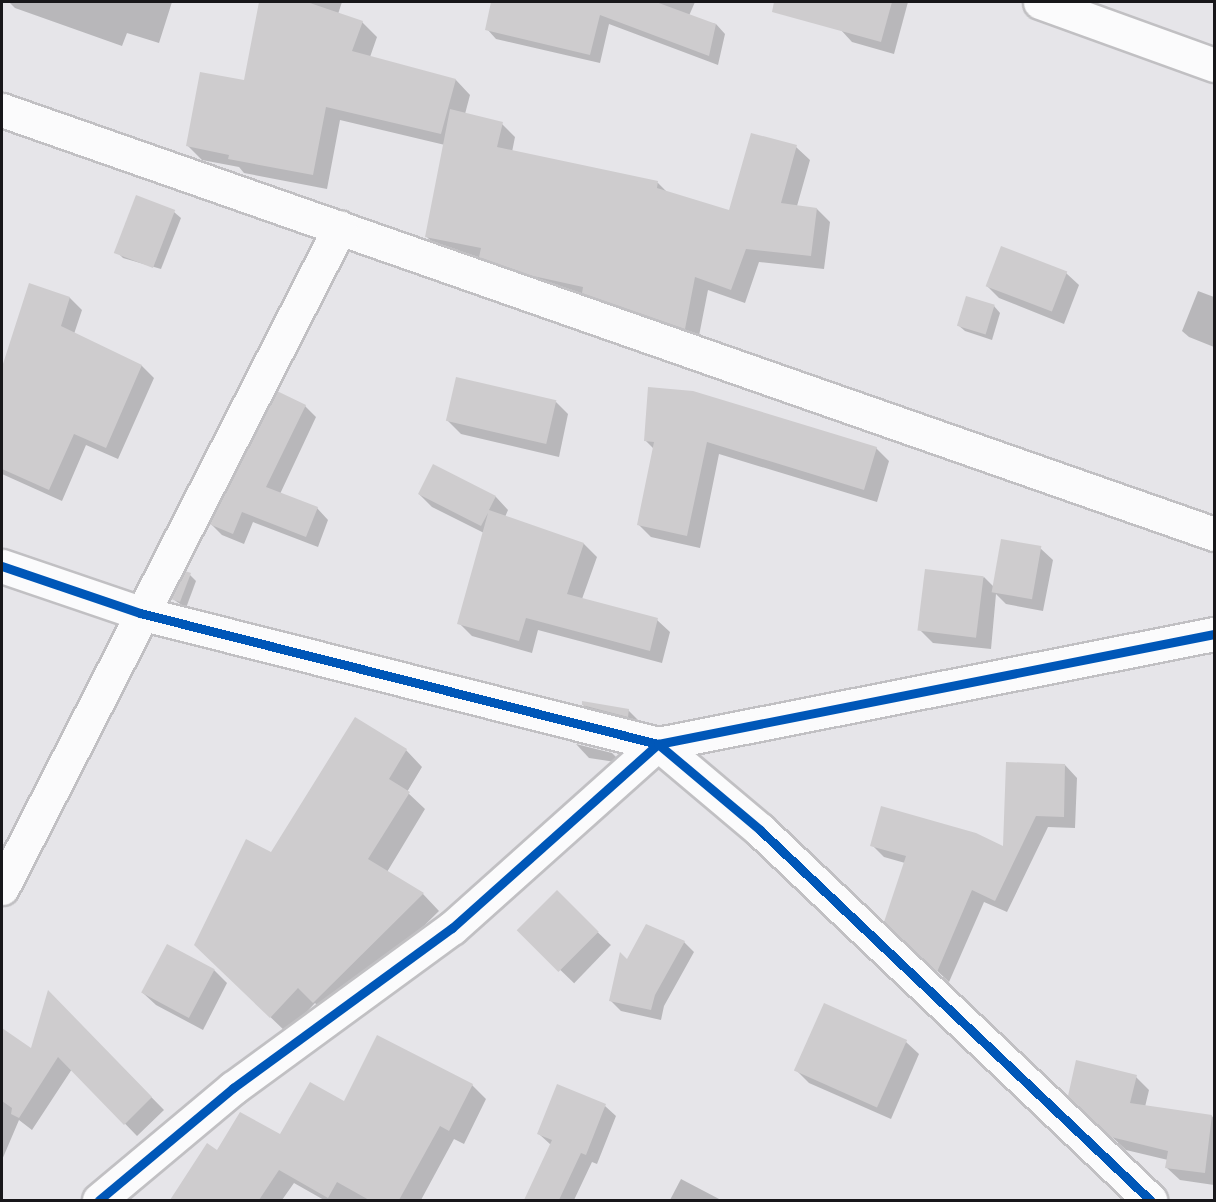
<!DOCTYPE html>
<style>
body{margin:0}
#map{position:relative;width:1216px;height:1202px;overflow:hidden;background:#e6e5e9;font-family:"Asap Condensed",sans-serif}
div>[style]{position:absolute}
.shadow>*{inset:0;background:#0003;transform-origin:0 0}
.building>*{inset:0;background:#ceccce;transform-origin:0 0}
.roads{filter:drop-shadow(2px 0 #c1c0c3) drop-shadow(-2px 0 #c1c0c3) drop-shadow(0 2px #c1c0c3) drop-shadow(0 -2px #c1c0c3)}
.street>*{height:33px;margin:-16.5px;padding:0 16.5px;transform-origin:16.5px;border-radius:16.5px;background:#fbfbfc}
.cycleway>*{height:9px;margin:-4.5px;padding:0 4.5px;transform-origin:4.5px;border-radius:4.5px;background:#0057b8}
span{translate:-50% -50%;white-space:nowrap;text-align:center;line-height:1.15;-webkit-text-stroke:4.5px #fff;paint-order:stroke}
.frame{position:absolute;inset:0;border:3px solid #18171a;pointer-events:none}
</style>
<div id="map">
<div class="shadow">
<i style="clip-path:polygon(9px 2px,172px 2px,159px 43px,127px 33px,122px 46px,15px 8px)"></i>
<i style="clip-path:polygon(262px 2px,342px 2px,338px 14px,362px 22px,377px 37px,370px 57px,456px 80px,470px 95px,465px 114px,502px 124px,515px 137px,512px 152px,658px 183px,667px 192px,730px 212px,796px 147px,810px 160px,797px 206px,817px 209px,830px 222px,824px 269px,759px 262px,745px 303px,708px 290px,698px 341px,597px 306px,588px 297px,548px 289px,494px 270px,482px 258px,440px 250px,426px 236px,445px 145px,340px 120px,327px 189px,244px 173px,239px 167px,202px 160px,188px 146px,245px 82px)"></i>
<i style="clip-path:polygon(492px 2px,695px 2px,688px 18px,716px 24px,725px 34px,718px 65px,609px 24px,600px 63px,496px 39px,487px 29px)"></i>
<i style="clip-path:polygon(847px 2px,908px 2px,894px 54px,852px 42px,840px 29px)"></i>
<i style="clip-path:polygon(137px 197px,174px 212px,181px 218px,161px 269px,123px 258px,117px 252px)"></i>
<i style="clip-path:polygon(1066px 273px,1079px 285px,1064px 324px,999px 298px,987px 286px)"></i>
<i style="clip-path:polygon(30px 285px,70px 298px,82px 310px,74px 334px,142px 366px,154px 378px,118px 459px,86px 445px,62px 501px,2px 474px,2px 372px)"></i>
<i style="clip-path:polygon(1198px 291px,1214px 297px,1214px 347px,1189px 337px,1182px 331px)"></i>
<i style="clip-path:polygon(994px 306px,1000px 313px,992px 340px,965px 331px,958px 325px)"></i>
<i style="clip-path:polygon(650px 389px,876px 448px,889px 461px,877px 502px,719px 454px,700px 548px,651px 537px,638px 524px,654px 449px,645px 440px)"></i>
<i style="clip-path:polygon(556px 402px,568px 414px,559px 457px,461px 434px,448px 421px)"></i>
<i style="clip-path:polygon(305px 406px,316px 417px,280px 494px,317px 508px,328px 520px,318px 547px,253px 522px,244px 544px,222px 535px,211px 524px)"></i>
<i style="clip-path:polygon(433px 466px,496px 497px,508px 510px,505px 517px,584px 544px,597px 557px,582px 599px,657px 620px,670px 632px,662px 663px,538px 630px,532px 653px,472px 636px,459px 623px,484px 533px,432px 507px,419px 494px)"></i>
<i style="clip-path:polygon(1040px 548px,1053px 560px,1043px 611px,1006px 604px,996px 594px,991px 649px,933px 643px,920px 630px,984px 577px,994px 587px)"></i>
<i style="clip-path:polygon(190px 575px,196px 581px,186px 608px,173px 599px)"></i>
<i style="clip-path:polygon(583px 705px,628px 710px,641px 723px,596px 718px)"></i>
<i style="clip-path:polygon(576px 744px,612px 753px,622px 763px,589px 758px)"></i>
<i style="clip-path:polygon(406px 750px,422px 767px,407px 792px,425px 809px,387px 872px,423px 894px,439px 911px,330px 1018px,315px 1003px,287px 1033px,212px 961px,272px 854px)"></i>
<i style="clip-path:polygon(1065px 765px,1077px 778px,1075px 828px,1048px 827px,1007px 912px,984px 902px,949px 982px,898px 934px,905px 863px,884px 857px,872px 845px,1005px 848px)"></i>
<i style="left:557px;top:893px;width:75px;height:53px;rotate:44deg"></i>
<i style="clip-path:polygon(684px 942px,694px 952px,664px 1006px,661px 1020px,621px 1011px,611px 1001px,628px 961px)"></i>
<i style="clip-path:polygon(214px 970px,227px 983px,203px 1030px,156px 1005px,143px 993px)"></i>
<i style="clip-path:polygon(49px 993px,164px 1110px,137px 1136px,72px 1069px,32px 1130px,19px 1120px,2px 1160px,2px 1055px,13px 1038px,32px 1050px)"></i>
<i style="clip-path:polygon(825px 1005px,906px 1042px,919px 1054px,891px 1119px,809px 1083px,796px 1070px)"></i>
<i style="clip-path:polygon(1136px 1077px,1149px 1090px,1145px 1107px,1212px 1116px,1214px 1119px,1214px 1185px,1180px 1180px,1167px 1168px,1168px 1160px,1126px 1150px,1082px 1109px)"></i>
<i style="clip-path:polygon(472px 1085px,486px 1099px,464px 1144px,454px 1139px,421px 1200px,324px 1200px,294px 1183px,282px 1200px,171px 1200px,208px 1145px,218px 1152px,280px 1136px,344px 1103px)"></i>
<i style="clip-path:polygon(558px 1086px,605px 1106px,616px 1116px,597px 1164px,592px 1162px,574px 1200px,526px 1200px,551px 1145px,539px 1134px)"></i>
<i style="clip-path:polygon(681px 1179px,721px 1200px,670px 1200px)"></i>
</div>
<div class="building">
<i style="clip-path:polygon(259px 2px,307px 2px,363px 21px,352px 51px,456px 79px,441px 134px,326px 107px,313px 175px,228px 159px,229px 155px,186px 146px,200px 72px,244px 80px)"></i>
<i style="clip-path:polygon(491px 2px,656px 2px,716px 24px,709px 56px,600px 15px,590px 55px,485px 30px)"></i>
<i style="clip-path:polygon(774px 2px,892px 2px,881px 42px,772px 12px)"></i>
<i style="clip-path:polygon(450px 109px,503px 122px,497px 147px,658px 181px,657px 188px,729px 210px,751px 133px,797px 145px,781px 203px,817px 208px,811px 256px,746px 249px,731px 290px,695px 277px,685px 329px,582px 293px,583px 287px,533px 276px,479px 257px,481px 248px,425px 237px)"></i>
<i style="left:136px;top:195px;width:42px;height:62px;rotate:21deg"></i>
<i style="left:1001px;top:246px;width:71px;height:43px;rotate:21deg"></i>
<i style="clip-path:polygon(29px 283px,70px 297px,61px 326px,142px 365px,106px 448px,74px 434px,49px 490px,2px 469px,2px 367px)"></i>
<i style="left:966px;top:296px;width:30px;height:31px;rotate:17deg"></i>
<i style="left:456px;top:377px;width:103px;height:45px;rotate:13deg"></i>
<i style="clip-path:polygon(648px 387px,693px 391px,877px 447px,864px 490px,707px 442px,687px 536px,637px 525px,654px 442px,644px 441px)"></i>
<i style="clip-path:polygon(277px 391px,306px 405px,266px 487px,318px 507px,306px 537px,242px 512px,233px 534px,209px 524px)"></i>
<i style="clip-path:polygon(433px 464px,496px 496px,489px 510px,584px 543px,567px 594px,658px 618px,650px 651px,526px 618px,519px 641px,457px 624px,488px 513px,481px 526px,418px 494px)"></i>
<i style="left:1001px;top:539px;width:41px;height:54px;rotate:10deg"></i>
<i style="left:925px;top:569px;width:59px;height:62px;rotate:7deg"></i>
<i style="clip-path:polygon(185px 571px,191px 573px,180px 602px,171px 599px)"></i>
<i style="clip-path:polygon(582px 701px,629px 709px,628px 717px,582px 705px)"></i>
<i style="clip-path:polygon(355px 717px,407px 749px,389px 779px,410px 792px,368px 859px,424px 893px,313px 1003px,298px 988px,270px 1018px,194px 945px,246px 839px,271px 852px)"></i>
<i style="clip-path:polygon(1006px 762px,1065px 764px,1064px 817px,1036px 816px,995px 901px,972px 890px,937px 972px,884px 922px,906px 856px,870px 846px,881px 806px,976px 833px,1003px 846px)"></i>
<i style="left:557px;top:890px;width:59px;height:57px;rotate:45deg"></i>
<i style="clip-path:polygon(646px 924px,685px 941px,655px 995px,651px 1010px,609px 1001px,620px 952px,627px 959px)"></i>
<i style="left:167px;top:944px;width:54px;height:55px;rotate:28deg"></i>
<i style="clip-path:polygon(48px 990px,152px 1097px,124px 1125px,58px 1057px,19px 1118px,11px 1114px,12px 1108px,2px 1101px,2px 1028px,31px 1048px)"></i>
<i style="left:824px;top:1003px;width:91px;height:74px;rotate:24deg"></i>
<i style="clip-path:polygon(377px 1035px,473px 1084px,449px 1131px,440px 1126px,399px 1200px,369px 1200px,337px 1182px,328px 1198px,279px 1170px,259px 1200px,170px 1200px,207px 1143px,217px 1150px,240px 1112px,280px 1134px,310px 1082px,344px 1101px)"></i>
<i style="clip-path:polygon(1076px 1060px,1137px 1075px,1130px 1103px,1212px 1115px,1205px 1173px,1165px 1168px,1168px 1151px,1111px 1137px,1068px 1096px)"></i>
<i style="clip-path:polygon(557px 1084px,606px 1104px,586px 1155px,581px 1153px,559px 1200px,524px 1200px,552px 1140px,537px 1134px)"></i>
</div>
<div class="roads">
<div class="street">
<i style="left:1040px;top:2px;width:185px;rotate:19.9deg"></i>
<i style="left:2px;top:110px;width:1284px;rotate:19.28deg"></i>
<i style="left:2px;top:566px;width:146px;rotate:18.8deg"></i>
<i style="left:140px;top:613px;width:534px;rotate:14.19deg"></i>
<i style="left:658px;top:744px;width:133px;rotate:40.1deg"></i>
<i style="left:760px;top:830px;width:538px;rotate:43.49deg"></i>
<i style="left:2px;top:888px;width:742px;rotate:-62.92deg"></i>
<i style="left:99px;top:1200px;width:175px;rotate:-39.9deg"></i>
<i style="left:233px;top:1088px;width:271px;rotate:-36.2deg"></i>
<i style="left:452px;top:928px;width:276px;rotate:-41.8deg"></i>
<i style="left:658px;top:744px;width:567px;rotate:-11.19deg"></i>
</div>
</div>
<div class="cycleway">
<i style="left:2px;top:566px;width:146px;rotate:18.8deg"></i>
<i style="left:140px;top:613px;width:534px;rotate:14.19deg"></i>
<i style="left:658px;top:744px;width:133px;rotate:40.1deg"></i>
<i style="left:760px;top:830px;width:538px;rotate:43.49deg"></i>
<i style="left:99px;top:1200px;width:175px;rotate:-39.9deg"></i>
<i style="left:233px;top:1088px;width:271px;rotate:-36.2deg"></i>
<i style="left:452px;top:928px;width:276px;rotate:-41.8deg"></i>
<i style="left:658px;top:744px;width:567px;rotate:-11.19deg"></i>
</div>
<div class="frame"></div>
</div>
